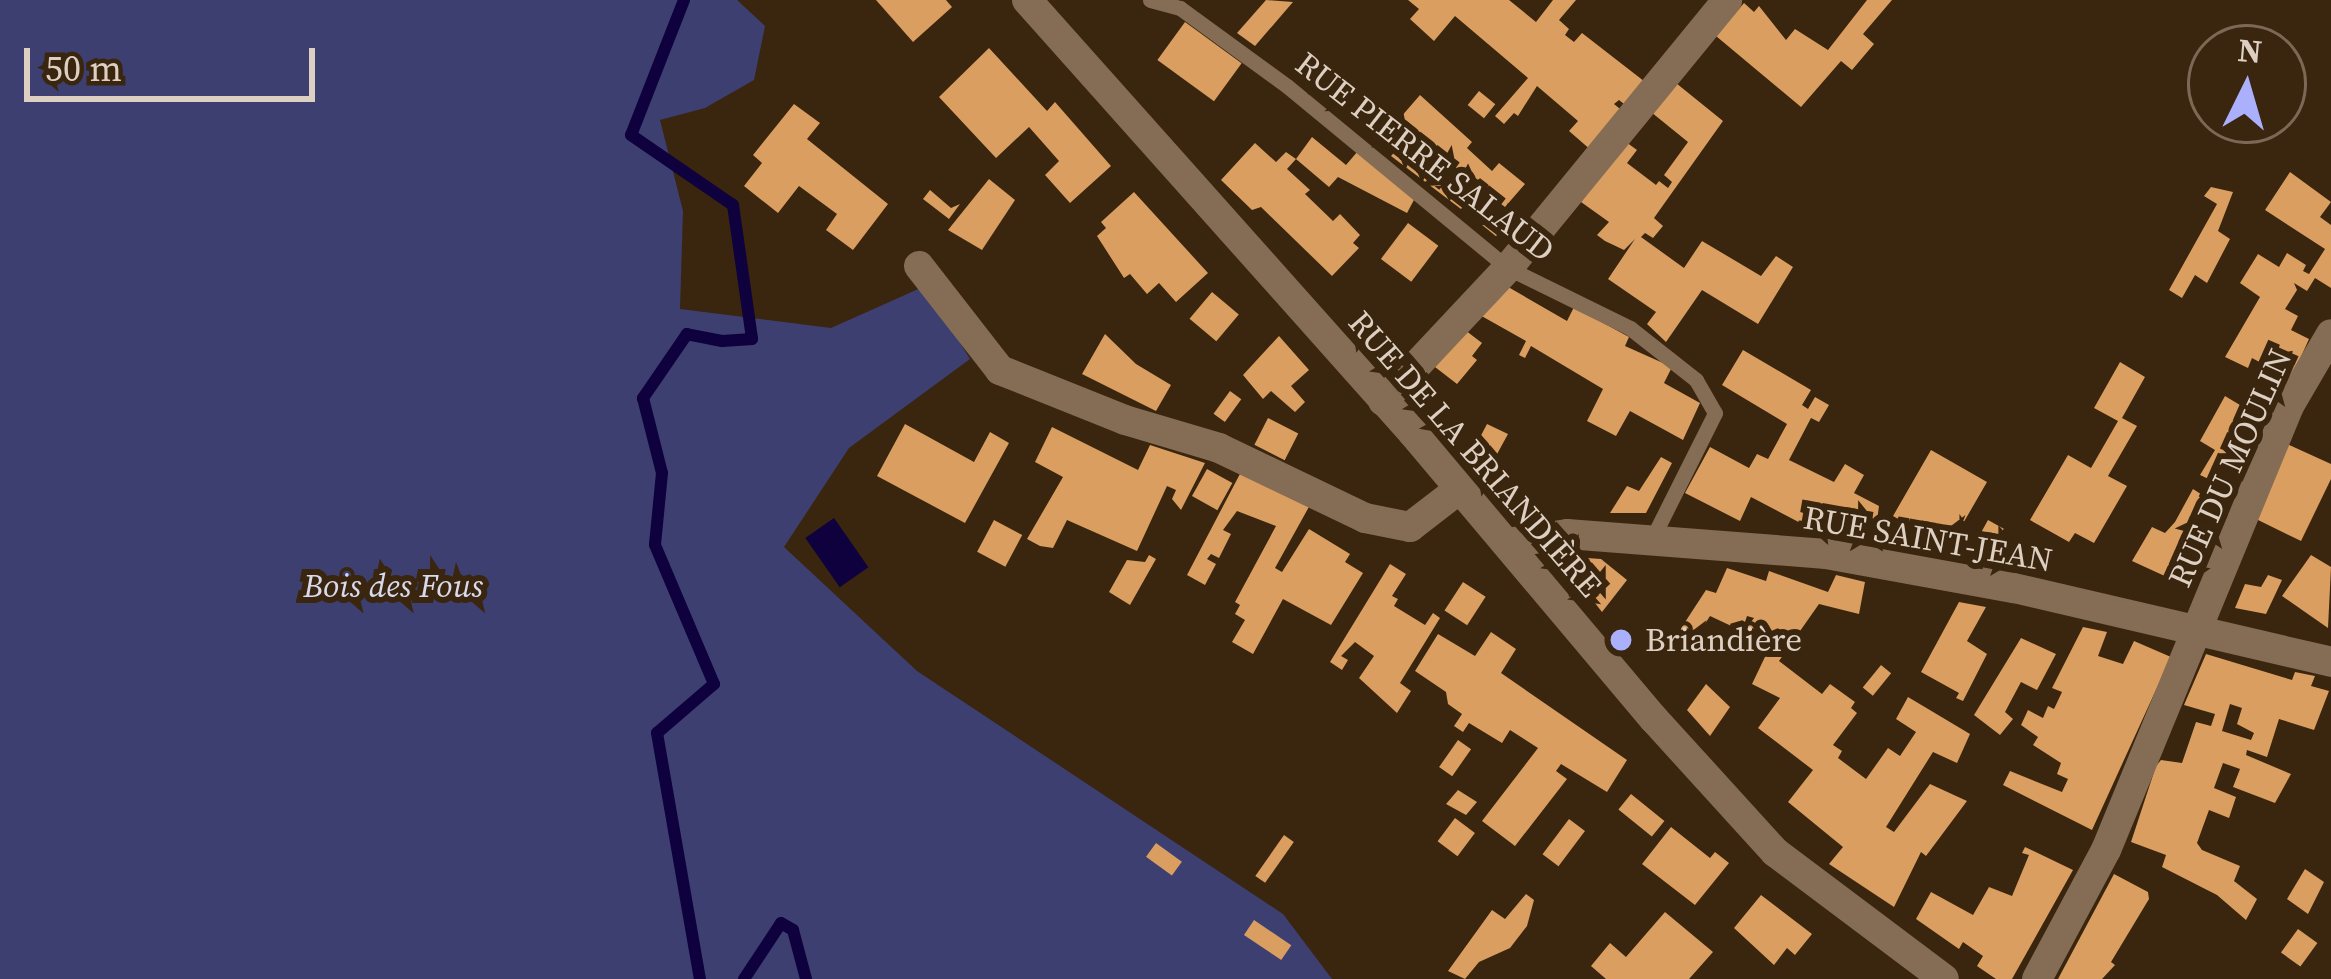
<!DOCTYPE html>
<meta charset="utf-8">
<style>
body{margin:0}
#map{position:relative;width:2331px;height:979px;overflow:hidden;background:#3a250e;font-family:"Source Serif 4",serif}
div>[style]{position:absolute}
.green>*{inset:0;background:#3d3f71}
.water>*{inset:0;background:#0e013e;transform-origin:0 0}
.stream>*{height:12px;margin:-6px;padding:0 6px;transform-origin:6px;border-radius:6px;background:#0e013e}
.building>*{inset:0;background:#d99e60;transform-origin:0 0}
.service>*{height:15px;margin:-7.5px;padding:0 7.5px;transform-origin:7.5px;border-radius:7.5px;background:#856c54}
.minor>*{height:30px;margin:-15px;padding:0 15px;transform-origin:15px;border-radius:15px;background:#856c54}
.tertiary>*{height:30px;margin:-15px;padding:0 15px;transform-origin:15px;border-radius:15px;background:#856c54}
.dots>*{width:33px;height:33px;translate:-50% -50%;box-sizing:border-box;border:6px solid #3a250e;border-radius:50%}
span{translate:-50% -50%;white-space:nowrap;text-align:center;line-height:1.15;-webkit-text-stroke:12px #3a250e;paint-order:stroke}
.street-label{font-size:33px;color:#ddcfc2}
.park-label{font-size:33px;color:#d8daee;font-style:italic}
.poi-label{font-size:33px;color:#ddcfc2}
.left{translate:0 -50%;text-align:left}
.north{position:absolute;left:2187px;top:24px;width:120px;height:120px;box-sizing:border-box;background:#3a250e;border:3px solid #7b6956;border-radius:50%;rotate:5deg;font-size:33px;font-weight:700;line-height:48px;text-align:center;color:#ddcfc2}
.north::after{content:'';display:block;margin:auto;width:42px;height:54px;background:#aab0fc;clip-path:polygon(50% 0,100% 100%,50% 72%,0 100%)}
.scale{position:absolute;left:24px;top:48px;width:291px;height:54px;box-sizing:border-box;border:6px solid #ddcfc2;border-top:0;padding-left:15px;font-size:36px;line-height:42px;white-space:nowrap;color:#ddcfc2;-webkit-text-stroke:9px #3a250e;paint-order:stroke}
</style>
<div id="map">
<div class="green">
<i style="clip-path:polygon(0 0,737px 0,765px 26px,754px 80px,705px 108px,660px 120px,683px 211px,680px 309px,831px 328px,925px 286px,970px 359px,849px 448px,784px 547px,917px 671px,1283px 914px,1332px 979px,0 979px)"></i>
</div>
<div class="water">
<i style="left:834px;top:518px;width:60px;height:35px;rotate:55deg"></i>
</div>
<div class="stream">
<i style="left:684px;top:0;width:145px;rotate:111.4deg"></i>
<i style="left:631px;top:135px;width:124px;rotate:34.5deg"></i>
<i style="left:733px;top:205px;width:135px;rotate:81.9deg"></i>
<i style="left:752px;top:339px;width:30px;rotate:176deg"></i>
<i style="left:722px;top:341px;width:36px;rotate:-169deg"></i>
<i style="left:687px;top:334px;width:78px;rotate:124.5deg"></i>
<i style="left:643px;top:398px;width:77px;rotate:75.8deg"></i>
<i style="left:662px;top:473px;width:72px;rotate:95.6deg"></i>
<i style="left:655px;top:545px;width:151px;rotate:67deg"></i>
<i style="left:714px;top:684px;width:75px;rotate:139.3deg"></i>
<i style="left:657px;top:733px;width:250px;rotate:80.1deg"></i>
<i style="left:744px;top:979px;width:67px;rotate:-56.5deg"></i>
<i style="left:781px;top:923px;width:14px;rotate:30deg"></i>
<i style="left:793px;top:930px;width:51px;rotate:75.1deg"></i>
</div>
<div class="building">
<i style="clip-path:polygon(876px 0,946px 0,952px 7px,913px 42px)"></i>
<i style="clip-path:polygon(1266px 0,1293px 2px,1255px 46px,1237px 33px)"></i>
<i style="clip-path:polygon(1408px 0,1509px 0,1536px 22px,1553px 0,1576px 0,1559px 20px,1569px 29px,1565px 35px,1574px 42px,1582px 33px,1649px 85px,1629px 108px,1619px 100px,1614px 104px,1625px 113px,1592px 151px,1569px 131px,1578px 121px,1537px 86px,1518px 116px,1514px 113px,1504px 124px,1495px 116px,1528px 78px,1455px 16px,1434px 41px,1410px 19px,1419px 9px)"></i>
<i style="clip-path:polygon(1867px 0,1892px 0,1863px 34px,1874px 44px,1852px 70px,1841px 61px,1801px 107px,1716px 36px,1744px 3px,1754px 12px,1759px 6px,1786px 40px,1795px 29px,1828px 50px)"></i>
<i style="left:1185px;top:22px;width:70px;height:47px;rotate:36deg"></i>
<i style="clip-path:polygon(989px 48px,1047px 111px,1055px 102px,1111px 166px,1070px 203px,1045px 175px,1059px 161px,1029px 127px,996px 158px,939px 97px)"></i>
<i style="clip-path:polygon(1676px 83px,1723px 121px,1654px 218px,1663px 226px,1653px 238px,1645px 233px,1641px 237px,1684px 268px,1702px 241px,1761px 276px,1776px 256px,1793px 267px,1758px 324px,1702px 290px,1666px 342px,1647px 324px,1656px 312px,1608px 279px,1635px 239px,1624px 250px,1605px 241px,1597px 235px,1609px 222px,1581px 202px,1626px 142px,1637px 150px,1627px 163px,1656px 185px,1659px 181px,1668px 188px,1672px 182px,1664px 175px,1688px 142px,1651px 112px)"></i>
<i style="left:1479px;top:91px;width:21px;height:18px;rotate:39deg"></i>
<i style="clip-path:polygon(1420px 95px,1472px 142px,1467px 148px,1492px 171px,1499px 163px,1525px 184px,1505px 207px,1479px 187px,1461px 209px,1391px 156px,1401px 145px,1387px 133px)"></i>
<i style="clip-path:polygon(794px 104px,820px 123px,807px 139px,888px 204px,853px 250px,826px 230px,837px 214px,799px 186px,778px 213px,744px 186px,762px 163px,753px 155px)"></i>
<i style="clip-path:polygon(1312px 137px,1346px 165px,1358px 151px,1415px 198px,1407px 213px,1338px 177px,1329px 187px,1296px 159px)"></i>
<i style="clip-path:polygon(1255px 143px,1276px 162px,1286px 152px,1296px 159px,1287px 169px,1310px 190px,1305px 194px,1333px 221px,1340px 214px,1360px 235px,1353px 243px,1359px 248px,1332px 276px,1261px 207px,1252px 210px,1221px 180px)"></i>
<i style="clip-path:polygon(2290px 172px,2331px 202px,2320px 217px,2331px 225px,2331px 288px,2315px 278px,2307px 291px,2294px 283px,2297px 290px,2285px 309px,2298px 316px,2291px 330px,2309px 339px,2291px 379px,2252px 358px,2248px 368px,2225px 357px,2260px 297px,2240px 283px,2258px 254px,2279px 267px,2287px 253px,2306px 265px,2303px 271px,2309px 274px,2325px 249px,2265px 210px)"></i>
<i style="clip-path:polygon(989px 179px,1015px 200px,982px 250px,948px 230px)"></i>
<i style="clip-path:polygon(2211px 187px,2233px 192px,2218px 231px,2230px 239px,2207px 283px,2195px 275px,2182px 298px,2169px 290px,2217px 204px,2204px 196px)"></i>
<i style="clip-path:polygon(930px 190px,951px 208px,960px 204px,949px 219px,923px 199px)"></i>
<i style="clip-path:polygon(1134px 192px,1208px 273px,1176px 302px,1159px 283px,1147px 294px,1130px 274px,1124px 278px,1097px 236px,1106px 228px,1101px 222px)"></i>
<i style="left:1491px;top:209px;width:21px;height:18px;rotate:39deg"></i>
<i style="left:1408px;top:223px;width:38px;height:45px;rotate:37deg"></i>
<i style="clip-path:polygon(1503px 284px,1567px 321px,1574px 307px,1629px 337px,1625px 346px,1672px 367px,1664px 383px,1700px 403px,1683px 440px,1630px 411px,1616px 436px,1587px 421px,1603px 389px,1531px 346px,1525px 358px,1519px 355px,1526px 341px,1478px 314px)"></i>
<i style="left:1212px;top:292px;width:35px;height:35px;rotate:40deg"></i>
<i style="clip-path:polygon(1465px 330px,1482px 343px,1472px 356px,1477px 360px,1457px 384px,1435px 367px)"></i>
<i style="clip-path:polygon(1105px 334px,1136px 364px,1171px 385px,1156px 411px,1082px 374px)"></i>
<i style="clip-path:polygon(1279px 336px,1309px 370px,1291px 386px,1305px 402px,1295px 412px,1271px 391px,1263px 399px,1243px 375px)"></i>
<i style="clip-path:polygon(1743px 350px,1811px 390px,1802px 405px,1808px 409px,1815px 397px,1829px 405px,1819px 422px,1811px 418px,1789px 460px,1834px 482px,1845px 464px,1864px 475px,1854px 493px,1879px 506px,1875px 535px,1810px 528px,1751px 497px,1740px 521px,1685px 493px,1710px 447px,1749px 468px,1757px 454px,1768px 459px,1787px 424px,1722px 385px)"></i>
<i style="clip-path:polygon(2120px 362px,2145px 377px,2122px 418px,2137px 426px,2108px 476px,2127px 486px,2094px 543px,2075px 533px,2069px 542px,2030px 520px,2068px 455px,2091px 468px,2118px 421px,2094px 408px)"></i>
<i style="left:1230px;top:391px;width:14px;height:28px;rotate:36deg"></i>
<i style="clip-path:polygon(2225px 396px,2250px 411px,2215px 482px,2200px 475px,2215px 450px,2200px 441px)"></i>
<i style="left:1268px;top:418px;width:34px;height:30px;rotate:27deg"></i>
<i style="clip-path:polygon(905px 424px,974px 462px,990px 432px,1009px 443px,965px 523px,877px 476px)"></i>
<i style="clip-path:polygon(1487px 424px,1508px 434px,1484px 478px,1467px 462px)"></i>
<i style="clip-path:polygon(1052px 427px,1138px 470px,1150px 445px,1205px 463px,1181px 510px,1172px 499px,1176px 490px,1167px 486px,1137px 551px,1067px 520px,1053px 548px,1040px 546px,1027px 539px,1063px 477px,1035px 462px)"></i>
<i style="clip-path:polygon(2285px 443px,2331px 464px,2331px 479px,2301px 541px,2254px 518px)"></i>
<i style="clip-path:polygon(1931px 450px,1987px 482px,1954px 539px,1923px 524px,1919px 531px,1893px 516px)"></i>
<i style="clip-path:polygon(1661px 457px,1672px 463px,1646px 513px,1610px 513px,1627px 486px,1639px 491px)"></i>
<i style="left:1207px;top:469px;width:29px;height:31px;rotate:29deg"></i>
<i style="clip-path:polygon(1242px 470px,1310px 505px,1275px 568px,1282px 572px,1309px 529px,1350px 554px,1345px 562px,1363px 573px,1331px 625px,1283px 599px,1253px 654px,1232px 642px,1245px 620px,1235px 614px,1240px 605px,1235px 602px,1276px 526px,1237px 511px,1223px 530px,1231px 534px,1219px 558px,1211px 554px,1207px 559px,1216px 564px,1205px 585px,1187px 575px)"></i>
<i style="clip-path:polygon(2193px 489px,2207px 498px,2191px 532px,2211px 542px,2192px 580px,2172px 571px,2169px 578px,2132px 561px,2152px 527px,2165px 533px,2175px 522px)"></i>
<i style="left:994px;top:520px;width:32px;height:36px;rotate:28deg"></i>
<i style="left:1988px;top:520px;width:18px;height:28px;rotate:29deg"></i>
<i style="clip-path:polygon(1149px 555px,1156px 559px,1130px 605px,1109px 592px,1127px 560px,1145px 562px)"></i>
<i style="clip-path:polygon(2311px 555px,2331px 567px,2328px 628px,2282px 596px)"></i>
<i style="clip-path:polygon(1558px 556px,1601px 559px,1627px 580px,1602px 612px)"></i>
<i style="clip-path:polygon(1390px 564px,1406px 574px,1392px 596px,1398px 599px,1394px 606px,1425px 625px,1433px 613px,1440px 618px,1400px 683px,1411px 691px,1397px 713px,1359px 678px,1374px 656px,1355px 642px,1341px 656px,1348px 660px,1342px 670px,1330px 662px)"></i>
<i style="clip-path:polygon(1727px 568px,1766px 581px,1769px 571px,1828px 592px,1836px 575px,1865px 582px,1859px 614px,1819px 604px,1779px 661px,1822px 694px,1830px 684px,1855px 702px,1851px 708px,1857px 713px,1833px 745px,1842px 751px,1838px 758px,1866px 779px,1888px 748px,1900px 756px,1916px 732px,1896px 719px,1908px 697px,1970px 734px,1957px 763px,1933px 752px,1886px 827px,1894px 832px,1930px 784px,1967px 801px,1926px 856px,1921px 852px,1894px 907px,1829px 864px,1843px 847px,1788px 802px,1813px 770px,1758px 728px,1780px 698px,1752px 684px,1775px 636px,1744px 632px,1754px 618px,1747px 616px,1742px 631px,1710px 616px,1689px 649px,1674px 639px,1706px 590px,1716px 593px)"></i>
<i style="clip-path:polygon(2268px 575px,2282px 580px,2266px 614px,2235px 608px,2245px 584px,2261px 587px)"></i>
<i style="left:1463px;top:582px;width:27px;height:34px;rotate:33deg"></i>
<i style="clip-path:polygon(1959px 602px,1986px 607px,1967px 641px,1987px 654px,1963px 701px,1956px 698px,1959px 693px,1921px 672px)"></i>
<i style="clip-path:polygon(2083px 627px,2107px 632px,2098px 656px,2123px 664px,2134px 641px,2171px 657px,2092px 830px,2003px 785px,2010px 771px,2062px 792px,2068px 779px,2057px 774px,2061px 763px,2033px 745px,2038px 737px,2021px 725px,2028px 710px,2043px 718px,2048px 706px,2054px 709px,2062px 692px,2052px 688px)"></i>
<i style="clip-path:polygon(1491px 632px,1516px 649px,1501px 673px,1627px 760px,1607px 792px,1561px 764px,1556px 771px,1567px 779px,1515px 846px,1482px 821px,1538px 748px,1510px 730px,1502px 743px,1469px 723px,1463px 732px,1454px 726px,1462px 714px,1448px 704px,1446px 692px,1415px 671px,1438px 634px,1475px 656px)"></i>
<i style="clip-path:polygon(2021px 638px,2056px 654px,2037px 690px,2021px 682px,2005px 712px,2013px 719px,2000px 735px,1974px 715px)"></i>
<i style="clip-path:polygon(evenodd,2206px 654px,2292px 680px,2295px 672px,2315px 676px,2311px 686px,2329px 691px,2314px 730px,2279px 719px,2267px 757px,2247px 750px,2246px 755px,2291px 774px,2275px 803px,2233px 787px,2240px 769px,2223px 763px,2214px 788px,2236px 797px,2229px 818px,2209px 810px,2197px 843px,2202px 850px,2240px 866px,2234px 881px,2257px 899px,2246px 920px,2217px 895px,2162px 867px,2166px 855px,2131px 842px,2156px 766px,2161px 760px,2182px 763px,2196px 722px,2211px 726px,2215px 714px,2184px 705px,2206px 654px,2230px 704px,2242px 708px,2237px 724px,2254px 733px,2251px 740px,2222px 731px,2230px 704px)"></i>
<i style="left:1881px;top:665px;width:13px;height:29px;rotate:39deg"></i>
<i style="clip-path:polygon(1706px 684px,1730px 707px,1710px 736px,1687px 710px)"></i>
<i style="left:1458px;top:740px;width:16px;height:33px;rotate:35deg"></i>
<i style="clip-path:polygon(1458px 790px,1477px 802px,1466px 815px,1446px 804px)"></i>
<i style="left:1631px;top:794px;width:43px;height:20px;rotate:39deg"></i>
<i style="left:1455px;top:818px;width:25px;height:29px;rotate:37deg"></i>
<i style="left:1569px;top:819px;width:20px;height:44px;rotate:37deg"></i>
<i style="clip-path:polygon(1671px 827px,1710px 858px,1715px 852px,1729px 863px,1695px 905px,1642px 864px)"></i>
<i style="left:1284px;top:835px;width:12px;height:50px;rotate:35deg"></i>
<i style="left:1156px;top:843px;width:32px;height:17px;rotate:36deg"></i>
<i style="clip-path:polygon(2025px 847px,2073px 870px,2012px 979px,1996px 979px,1977px 966px,1983px 956px,1963px 942px,1959px 949px,1916px 919px,1931px 892px,1973px 915px,1989px 887px,2012px 896px,2029px 855px,2022px 853px)"></i>
<i style="clip-path:polygon(2305px 869px,2324px 882px,2308px 914px,2287px 899px)"></i>
<i style="clip-path:polygon(2114px 874px,2148px 892px,2149px 899px,2111px 962px,2115px 965px,2102px 979px,2058px 979px)"></i>
<i style="clip-path:polygon(1526px 894px,1534px 900px,1527px 926px,1510px 948px,1479px 962px,1465px 979px,1448px 971px,1492px 910px,1505px 919px)"></i>
<i style="clip-path:polygon(1761px 895px,1812px 934px,1795px 955px,1787px 948px,1774px 965px,1734px 928px)"></i>
<i style="clip-path:polygon(1665px 912px,1713px 952px,1689px 979px,1606px 979px,1591px 966px,1610px 943px,1626px 957px)"></i>
<i style="left:1254px;top:920px;width:45px;height:18px;rotate:34deg"></i>
<i style="left:2298px;top:929px;width:24px;height:29px;rotate:36deg"></i>
</div>
<div class="service">
<i style="left:1150px;top:0;width:31px;rotate:15deg"></i>
<i style="left:1180px;top:8px;width:132px;rotate:36.1deg"></i>
<i style="left:1287px;top:86px;width:286px;rotate:39.5deg"></i>
<i style="left:1508px;top:268px;width:136px;rotate:26.2deg"></i>
<i style="left:1630px;top:328px;width:84px;rotate:38.2deg"></i>
<i style="left:1696px;top:380px;width:38px;rotate:60deg"></i>
<i style="left:1715px;top:413px;width:141px;rotate:116.6deg"></i>
</div>
<div class="minor">
<i style="left:919px;top:266px;width:132px;rotate:52.1deg"></i>
<i style="left:1000px;top:370px;width:135px;rotate:21.8deg"></i>
<i style="left:1125px;top:420px;width:98px;rotate:16.6deg"></i>
<i style="left:1219px;top:448px;width:162px;rotate:25.6deg"></i>
<i style="left:1365px;top:518px;width:46px;rotate:11.3deg"></i>
<i style="left:1410px;top:527px;width:61px;rotate:-37.6deg"></i>
<i style="left:1383px;top:401px;width:183px;rotate:-46.8deg"></i>
<i style="left:1508px;top:268px;width:346px;rotate:-50.7deg"></i>
<i style="left:1507px;top:543px;width:61px;rotate:-8.5deg"></i>
<i style="left:1567px;top:534px;width:260px;rotate:4.4deg"></i>
<i style="left:1826px;top:554px;width:191px;rotate:10.3deg"></i>
<i style="left:2014px;top:588px;width:326px;rotate:13.1deg"></i>
<i style="left:2037px;top:979px;width:146px;rotate:-61.9deg"></i>
<i style="left:2106px;top:850px;width:480px;rotate:-67.6deg"></i>
<i style="left:2289px;top:406px;width:83px;rotate:-59.7deg"></i>
</div>
<div class="tertiary">
<i style="left:1027px;top:0;width:580px;rotate:48.28deg"></i>
<i style="left:1413px;top:433px;width:374px;rotate:49.9deg"></i>
<i style="left:1654px;top:719px;width:180px;rotate:47.7deg"></i>
<i style="left:1775px;top:852px;width:211px;rotate:36.9deg"></i>
</div>
<div class="dots">
<i style="left:1621px;top:640px;background:#aab0fc"></i>
</div>
<div class="street-label">
<span style="left:1425px;top:157px;rotate:38deg">RUE PIERRE SALAUD</span>
<span style="left:1475px;top:454px;rotate:49deg">RUE DE LA BRIANDIÈRE</span>
<span style="left:2230px;top:468px;rotate:-66deg">RUE DU MOULIN</span>
<span style="left:1928px;top:539px;rotate:10deg">RUE SAINT-JEAN</span>
</div>
<div class="park-label">
<span style="left:393px;top:586px">Bois des Fous</span>
</div>
<div class="poi-label">
<span class="left" style="left:1645px;top:640px">Briandière</span>
</div>
<div class="north">N</div>
<div class="scale">50 m</div>
</div>
